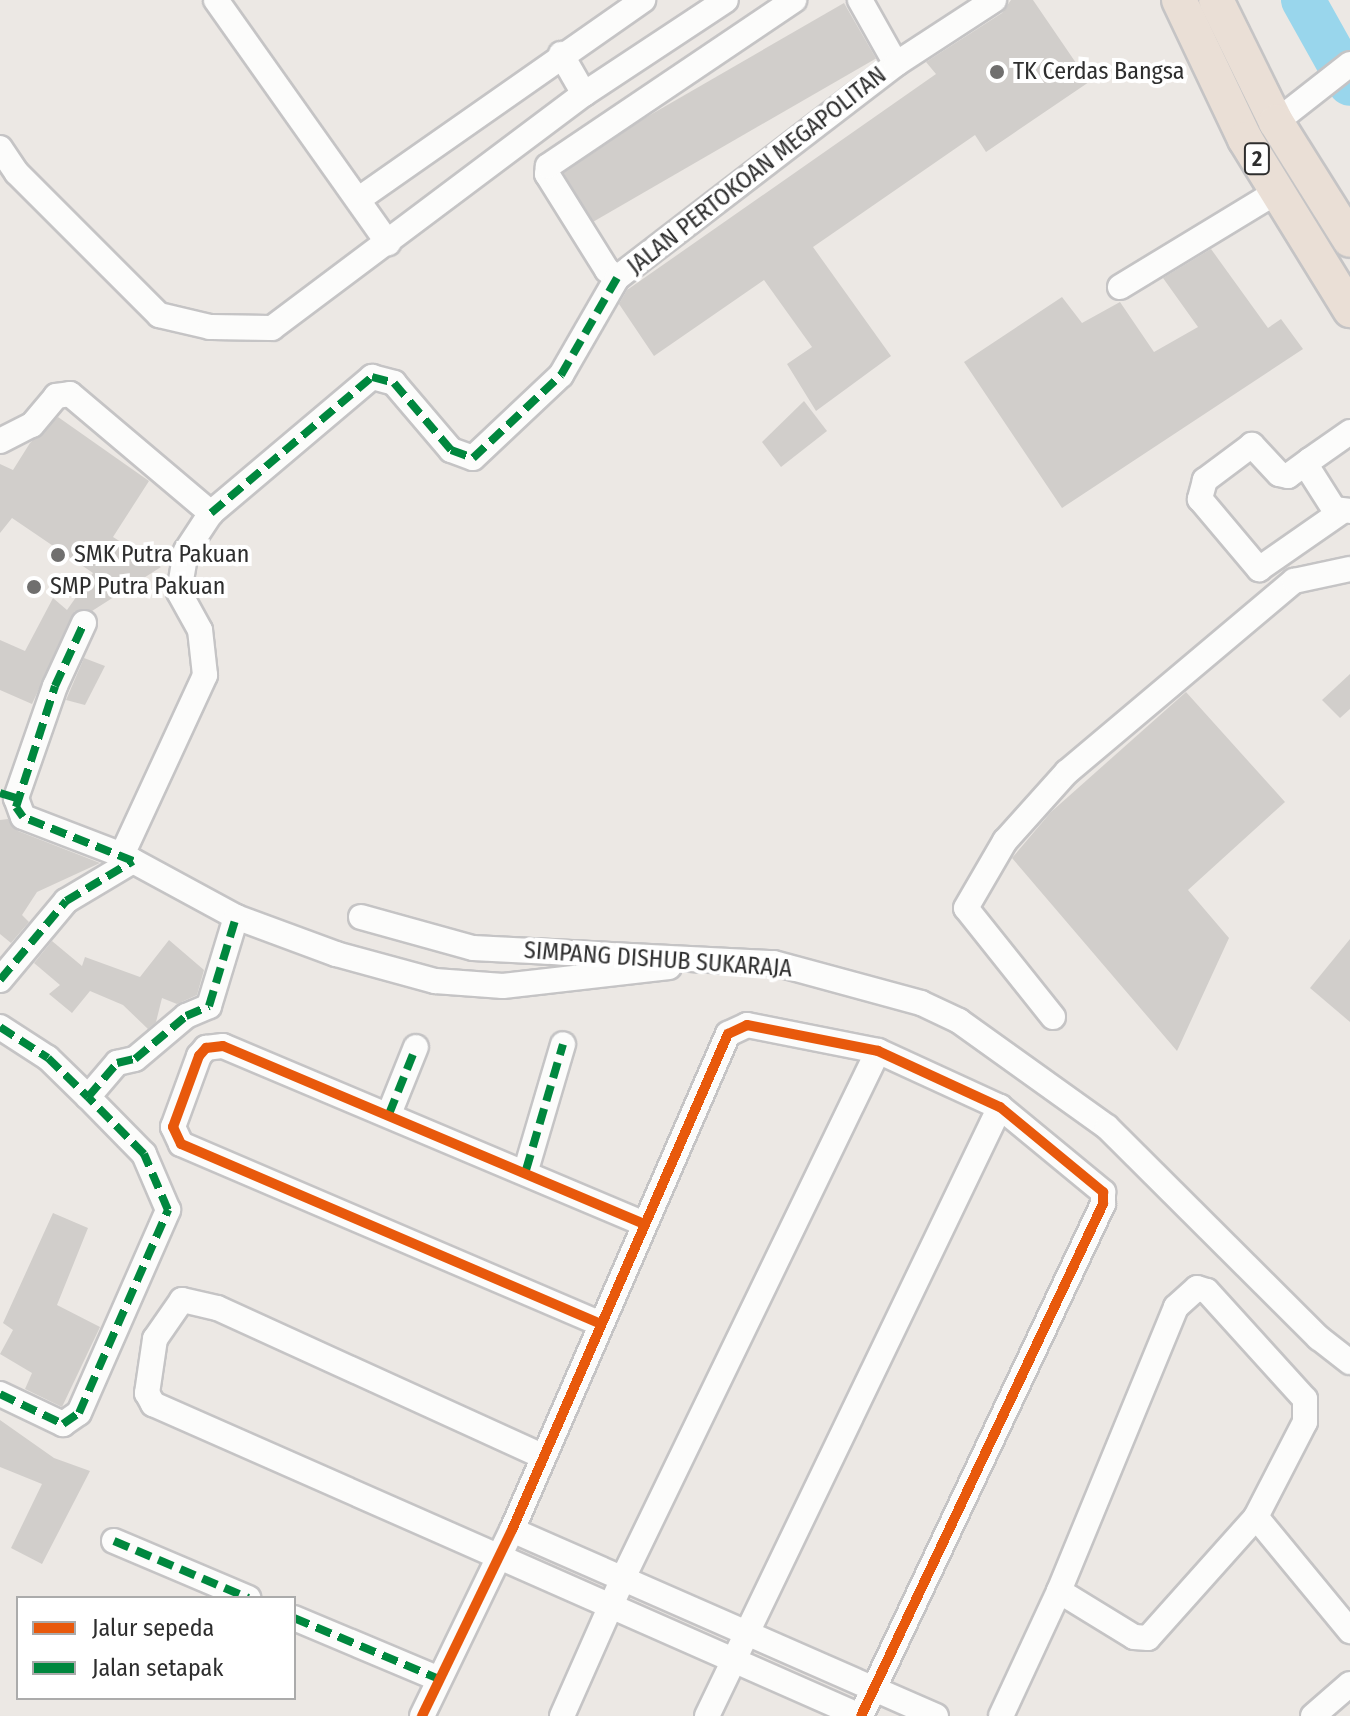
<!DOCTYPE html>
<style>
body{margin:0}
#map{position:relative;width:1350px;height:1716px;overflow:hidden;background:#ece8e4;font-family:"Fira Sans Condensed",sans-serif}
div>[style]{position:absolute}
.river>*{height:44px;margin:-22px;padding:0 22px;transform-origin:22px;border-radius:22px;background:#99d6ec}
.building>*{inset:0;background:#d1cecb;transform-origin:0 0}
.roads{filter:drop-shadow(2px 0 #c5c4c5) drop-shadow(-2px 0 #c5c4c5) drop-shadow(0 2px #c5c4c5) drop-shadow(0 -2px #c5c4c5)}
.minor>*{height:24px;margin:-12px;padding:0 12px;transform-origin:12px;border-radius:12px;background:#fcfcfb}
.highway>*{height:34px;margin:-17px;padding:0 17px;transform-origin:17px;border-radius:17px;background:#eadfd6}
.quiet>*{height:8px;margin-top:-4px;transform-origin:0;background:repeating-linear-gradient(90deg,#00873e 0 16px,transparent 0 24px)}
.cycleway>*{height:10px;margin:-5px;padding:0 5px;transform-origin:5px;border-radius:5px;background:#e8590c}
.dots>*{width:22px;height:22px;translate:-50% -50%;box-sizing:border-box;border:4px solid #fff;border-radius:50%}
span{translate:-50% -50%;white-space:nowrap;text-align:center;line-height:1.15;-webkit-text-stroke:8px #fff;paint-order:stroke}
.shield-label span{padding:2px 6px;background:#fff;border:2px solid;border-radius:6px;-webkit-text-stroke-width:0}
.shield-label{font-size:22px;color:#2e2e2e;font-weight:700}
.poi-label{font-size:24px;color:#2e2e2e}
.left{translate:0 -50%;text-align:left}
.street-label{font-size:24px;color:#2e2e2e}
.legend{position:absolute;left:16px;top:1596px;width:280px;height:104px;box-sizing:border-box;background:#fff;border:2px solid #ababab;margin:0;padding:10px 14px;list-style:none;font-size:24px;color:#2e2e2e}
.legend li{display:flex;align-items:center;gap:16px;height:40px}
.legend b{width:40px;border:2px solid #ababab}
</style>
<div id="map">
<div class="river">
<i style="left:1303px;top:0;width:96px;rotate:60.8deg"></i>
</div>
<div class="building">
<i style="clip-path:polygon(1011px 0,1033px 0,1089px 82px,986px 152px,975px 135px,813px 247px,891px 356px,816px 411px,787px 364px,812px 347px,764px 280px,654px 356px,619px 304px,627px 290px,936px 74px,926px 62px,1002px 13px)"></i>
<i style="left:844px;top:3px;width:64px;height:328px;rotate:60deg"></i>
<i style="clip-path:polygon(1211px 249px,1268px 328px,1281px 319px,1303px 349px,1062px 508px,964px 362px,1062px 297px,1082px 323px,1120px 302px,1154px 352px,1198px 327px,1163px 278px)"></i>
<i style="clip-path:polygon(804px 401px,827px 431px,781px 467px,762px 442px)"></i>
<i style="clip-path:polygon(58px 417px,149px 481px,113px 537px,161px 567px,92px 611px,75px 611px,32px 704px,0 690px,0 640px,25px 651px,53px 598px,67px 610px,93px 573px,12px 518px,0 533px,0 464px,13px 470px,30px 443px)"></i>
<i style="clip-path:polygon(84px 658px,105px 666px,85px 705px,66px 700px)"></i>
<i style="clip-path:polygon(1350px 674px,1350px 709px,1340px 718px,1322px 700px)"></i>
<i style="clip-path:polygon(1186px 692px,1285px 802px,1188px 890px,1229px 938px,1177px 1051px,1012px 858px,1051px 812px)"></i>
<i style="clip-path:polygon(8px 819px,18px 831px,100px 863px,37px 892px,22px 915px,29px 922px,11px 943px,0 934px,0 820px)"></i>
<i style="clip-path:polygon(1350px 939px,1350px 1022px,1310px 988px)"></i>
<i style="clip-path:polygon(169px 940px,204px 970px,197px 995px,177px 1004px,162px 998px,156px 1022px,148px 1029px,123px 1005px,90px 991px,72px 1013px,49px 994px,60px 985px,34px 963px,52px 941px,82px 966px,85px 957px,140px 977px)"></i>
<i style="clip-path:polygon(53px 1213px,88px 1228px,57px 1305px,100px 1327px,62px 1407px,25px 1389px,32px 1373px,0 1354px,13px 1330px,3px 1323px)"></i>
<i style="clip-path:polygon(0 1420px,54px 1458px,90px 1471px,42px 1564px,11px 1548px,42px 1484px,0 1467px)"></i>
</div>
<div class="roads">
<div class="minor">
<i style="left:216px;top:0;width:298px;rotate:54.7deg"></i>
<i style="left:860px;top:0;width:73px;rotate:60.6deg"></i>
<i style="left:561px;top:54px;width:46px;rotate:60.1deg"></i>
<i style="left:1276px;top:122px;width:94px;rotate:-38.1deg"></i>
<i style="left:0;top:148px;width:30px;rotate:56deg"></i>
<i style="left:17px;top:173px;width:201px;rotate:45deg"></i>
<i style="left:159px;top:315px;width:52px;rotate:13.2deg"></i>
<i style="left:210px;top:327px;width:62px;rotate:0.9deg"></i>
<i style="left:272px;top:328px;width:390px;rotate:-36.9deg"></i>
<i style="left:584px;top:94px;width:170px;rotate:-33.5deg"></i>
<i style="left:359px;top:199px;width:347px;rotate:-35deg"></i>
<i style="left:617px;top:278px;width:13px;rotate:-141deg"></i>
<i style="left:607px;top:270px;width:113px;rotate:-122deg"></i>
<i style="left:547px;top:174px;width:8px;rotate:-83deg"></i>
<i style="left:548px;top:166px;width:297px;rotate:-34deg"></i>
<i style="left:1120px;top:287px;width:183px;rotate:-31.3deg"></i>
<i style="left:1350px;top:432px;width:49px;rotate:145deg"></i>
<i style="left:1310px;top:460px;width:8px;rotate:104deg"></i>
<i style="left:1308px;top:468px;width:49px;rotate:57.6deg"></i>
<i style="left:1334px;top:509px;width:16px;rotate:7deg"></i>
<i style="left:0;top:441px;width:36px;rotate:-27deg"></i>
<i style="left:32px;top:425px;width:38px;rotate:-50deg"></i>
<i style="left:56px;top:396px;width:14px;rotate:-8deg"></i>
<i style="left:70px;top:394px;width:185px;rotate:40.2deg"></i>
<i style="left:1310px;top:460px;width:27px;rotate:144deg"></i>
<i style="left:1288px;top:476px;width:9px;rotate:-167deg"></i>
<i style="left:1279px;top:474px;width:40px;rotate:-133deg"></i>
<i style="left:1252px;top:445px;width:59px;rotate:143.3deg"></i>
<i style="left:1205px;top:480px;width:20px;rotate:105deg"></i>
<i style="left:1200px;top:499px;width:92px;rotate:49.9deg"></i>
<i style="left:1259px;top:569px;width:100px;rotate:-34.8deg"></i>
<i style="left:84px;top:623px;width:69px;rotate:114.7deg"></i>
<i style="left:55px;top:686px;width:119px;rotate:109.2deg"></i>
<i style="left:16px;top:798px;width:20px;rotate:70deg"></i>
<i style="left:23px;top:817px;width:106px;rotate:21deg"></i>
<i style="left:122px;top:855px;width:130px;rotate:28.5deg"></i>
<i style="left:236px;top:917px;width:107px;rotate:20.3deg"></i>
<i style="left:336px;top:954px;width:103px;rotate:15.3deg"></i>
<i style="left:435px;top:981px;width:68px;rotate:4.2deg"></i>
<i style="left:503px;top:986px;width:167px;rotate:-6.5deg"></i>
<i style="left:122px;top:855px;width:198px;rotate:-65.2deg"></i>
<i style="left:205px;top:675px;width:45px;rotate:-96.3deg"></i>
<i style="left:200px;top:630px;width:43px;rotate:-118.9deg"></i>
<i style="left:179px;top:592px;width:42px;rotate:-80.3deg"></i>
<i style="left:186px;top:551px;width:45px;rotate:-56.7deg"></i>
<i style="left:211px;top:513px;width:211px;rotate:-40.2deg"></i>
<i style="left:372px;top:377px;width:23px;rotate:15deg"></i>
<i style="left:394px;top:383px;width:88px;rotate:49.6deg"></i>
<i style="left:451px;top:450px;width:23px;rotate:20deg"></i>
<i style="left:473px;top:458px;width:121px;rotate:-43.3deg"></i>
<i style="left:561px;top:375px;width:112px;rotate:-60deg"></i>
<i style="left:617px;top:278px;width:352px;rotate:-37.5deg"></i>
<i style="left:896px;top:64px;width:117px;rotate:-33.1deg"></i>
<i style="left:361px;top:917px;width:116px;rotate:15.5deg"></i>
<i style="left:473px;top:948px;width:301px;rotate:2.9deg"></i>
<i style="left:774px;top:963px;width:152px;rotate:15.2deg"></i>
<i style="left:921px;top:1003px;width:42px;rotate:25.3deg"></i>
<i style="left:959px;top:1021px;width:182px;rotate:35.6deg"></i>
<i style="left:1107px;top:1127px;width:299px;rotate:44.9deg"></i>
<i style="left:1319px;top:1338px;width:39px;rotate:38deg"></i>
<i style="left:0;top:980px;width:103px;rotate:-50.1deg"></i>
<i style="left:66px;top:901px;width:78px;rotate:-30.8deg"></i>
<i style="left:1053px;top:1017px;width:139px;rotate:-128.6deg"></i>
<i style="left:966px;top:908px;width:78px;rotate:-59.8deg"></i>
<i style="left:1005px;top:841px;width:93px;rotate:-48.1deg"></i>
<i style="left:1067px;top:772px;width:297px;rotate:-40.1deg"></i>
<i style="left:1294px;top:581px;width:57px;rotate:-12.1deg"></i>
<i style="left:0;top:1027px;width:57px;rotate:32.9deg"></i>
<i style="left:48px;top:1058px;width:56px;rotate:44.3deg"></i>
<i style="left:389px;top:1114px;width:72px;rotate:-68.1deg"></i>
<i style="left:526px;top:1170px;width:131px;rotate:-73.6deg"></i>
<i style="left:601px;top:1324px;width:457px;rotate:-156.8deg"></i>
<i style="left:181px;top:1144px;width:19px;rotate:-115deg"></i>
<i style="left:173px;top:1127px;width:76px;rotate:-69.9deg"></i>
<i style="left:199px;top:1056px;width:11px;rotate:-49deg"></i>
<i style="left:206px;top:1048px;width:17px;rotate:-7deg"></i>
<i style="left:223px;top:1046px;width:455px;rotate:22.9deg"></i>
<i style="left:0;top:1394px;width:70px;rotate:25.5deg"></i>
<i style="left:63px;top:1424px;width:19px;rotate:-35deg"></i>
<i style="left:79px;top:1413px;width:222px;rotate:-66.3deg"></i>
<i style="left:168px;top:1210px;width:61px;rotate:-113.2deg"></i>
<i style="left:144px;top:1154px;width:80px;rotate:-134.5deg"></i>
<i style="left:88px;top:1097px;width:45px;rotate:-49.5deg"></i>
<i style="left:117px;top:1063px;width:18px;rotate:-13deg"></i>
<i style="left:135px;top:1059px;width:67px;rotate:-40.1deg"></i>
<i style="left:186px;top:1016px;width:25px;rotate:-23deg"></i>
<i style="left:209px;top:1006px;width:93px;rotate:-73.1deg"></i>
<i style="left:542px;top:1456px;width:357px;rotate:-155.5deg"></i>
<i style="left:217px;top:1308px;width:36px;rotate:-167deg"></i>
<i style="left:182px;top:1300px;width:47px;rotate:124.7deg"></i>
<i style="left:155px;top:1339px;width:55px;rotate:98.4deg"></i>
<i style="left:147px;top:1393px;width:13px;rotate:61deg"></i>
<i style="left:153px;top:1404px;width:773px;rotate:23.81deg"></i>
<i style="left:512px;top:1530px;width:463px;rotate:23.7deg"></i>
<i style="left:114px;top:1541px;width:146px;rotate:23deg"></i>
<i style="left:1059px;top:1591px;width:88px;rotate:31.5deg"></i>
<i style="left:1134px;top:1637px;width:14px;rotate:4deg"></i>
<i style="left:1148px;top:1638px;width:162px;rotate:-48.2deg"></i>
<i style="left:294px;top:1618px;width:157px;rotate:22.8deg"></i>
<i style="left:422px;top:1716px;width:207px;rotate:-64.2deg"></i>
<i style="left:512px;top:1530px;width:541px;rotate:-66.47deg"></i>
<i style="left:728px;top:1034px;width:21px;rotate:-25deg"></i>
<i style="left:747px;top:1025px;width:134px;rotate:11.2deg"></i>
<i style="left:878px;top:1051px;width:134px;rotate:24.7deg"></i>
<i style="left:1000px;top:1107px;width:134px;rotate:39.5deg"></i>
<i style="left:1103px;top:1192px;width:12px;rotate:90deg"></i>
<i style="left:1103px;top:1204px;width:566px;rotate:115.3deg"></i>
<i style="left:562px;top:1716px;width:153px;rotate:-66.1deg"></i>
<i style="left:624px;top:1576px;width:583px;rotate:-64.18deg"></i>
<i style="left:707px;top:1716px;width:676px;rotate:-64.31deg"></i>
<i style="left:1001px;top:1716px;width:138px;rotate:-65.1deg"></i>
<i style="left:1059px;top:1591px;width:307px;rotate:-67.6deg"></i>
<i style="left:1176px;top:1307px;width:28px;rotate:-42deg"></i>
<i style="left:1197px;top:1288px;width:10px;rotate:17deg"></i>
<i style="left:1207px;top:1291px;width:146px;rotate:47.8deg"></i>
<i style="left:1305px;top:1399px;width:23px;rotate:90deg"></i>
<i style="left:1305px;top:1422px;width:107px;rotate:117.3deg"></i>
<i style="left:1256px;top:1517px;width:148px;rotate:50.5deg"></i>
<i style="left:1313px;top:1716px;width:49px;rotate:-40.9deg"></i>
</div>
<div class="highway">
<i style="left:1179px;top:0;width:154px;rotate:64.6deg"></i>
<i style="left:1245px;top:139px;width:201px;rotate:58.4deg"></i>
<i style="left:1216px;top:0;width:136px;rotate:63.8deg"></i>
<i style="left:1276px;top:122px;width:139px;rotate:57.9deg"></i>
</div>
</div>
<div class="quiet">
<i style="left:211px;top:513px;width:211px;rotate:-40.2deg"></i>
<i style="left:372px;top:377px;width:23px;rotate:15deg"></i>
<i style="left:394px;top:383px;width:88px;rotate:49.6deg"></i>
<i style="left:451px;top:450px;width:23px;rotate:20deg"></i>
<i style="left:473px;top:458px;width:121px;rotate:-43.3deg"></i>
<i style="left:561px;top:375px;width:112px;rotate:-60deg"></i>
<i style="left:0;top:793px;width:17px;rotate:17deg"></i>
<i style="left:0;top:980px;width:103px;rotate:-50.1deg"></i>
<i style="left:66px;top:901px;width:78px;rotate:-30.8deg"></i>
<i style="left:133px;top:861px;width:118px;rotate:-158.2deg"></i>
<i style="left:23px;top:817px;width:12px;rotate:-125deg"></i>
<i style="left:16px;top:807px;width:127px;rotate:-72.1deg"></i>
<i style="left:55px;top:686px;width:69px;rotate:-65.3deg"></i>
<i style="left:0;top:1027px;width:57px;rotate:32.9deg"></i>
<i style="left:48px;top:1058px;width:56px;rotate:44.3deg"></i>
<i style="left:389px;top:1114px;width:72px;rotate:-68.1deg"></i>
<i style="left:526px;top:1170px;width:131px;rotate:-73.6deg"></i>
<i style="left:0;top:1394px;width:70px;rotate:25.5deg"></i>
<i style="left:63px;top:1424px;width:19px;rotate:-35deg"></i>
<i style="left:79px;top:1413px;width:222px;rotate:-66.3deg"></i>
<i style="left:168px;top:1210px;width:61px;rotate:-113.2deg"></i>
<i style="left:144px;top:1154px;width:80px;rotate:-134.5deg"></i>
<i style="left:88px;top:1097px;width:45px;rotate:-49.5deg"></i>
<i style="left:117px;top:1063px;width:18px;rotate:-13deg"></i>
<i style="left:135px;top:1059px;width:67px;rotate:-40.1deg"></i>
<i style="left:186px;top:1016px;width:25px;rotate:-23deg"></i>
<i style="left:209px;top:1006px;width:93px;rotate:-73.1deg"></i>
<i style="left:114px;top:1541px;width:146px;rotate:23deg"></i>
<i style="left:294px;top:1618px;width:157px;rotate:22.8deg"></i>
</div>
<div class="cycleway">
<i style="left:601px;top:1324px;width:457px;rotate:-156.8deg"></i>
<i style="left:181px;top:1144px;width:19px;rotate:-115deg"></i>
<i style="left:173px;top:1127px;width:76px;rotate:-69.9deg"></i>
<i style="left:199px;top:1056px;width:11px;rotate:-49deg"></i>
<i style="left:206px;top:1048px;width:17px;rotate:-7deg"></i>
<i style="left:223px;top:1046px;width:455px;rotate:22.9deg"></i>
<i style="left:422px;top:1716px;width:207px;rotate:-64.2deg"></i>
<i style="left:512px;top:1530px;width:541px;rotate:-66.47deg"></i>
<i style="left:728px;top:1034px;width:21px;rotate:-25deg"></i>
<i style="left:747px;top:1025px;width:134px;rotate:11.2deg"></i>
<i style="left:878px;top:1051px;width:134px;rotate:24.7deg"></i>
<i style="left:1000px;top:1107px;width:134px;rotate:39.5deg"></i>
<i style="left:1103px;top:1192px;width:12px;rotate:90deg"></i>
<i style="left:1103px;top:1204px;width:566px;rotate:115.3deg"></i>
</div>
<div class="dots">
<i style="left:997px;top:72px;background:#706f6e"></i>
<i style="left:58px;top:555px;background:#706f6e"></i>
<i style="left:34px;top:587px;background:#706f6e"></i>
</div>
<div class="shield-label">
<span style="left:1257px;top:159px">2</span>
</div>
<div class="poi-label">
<span class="left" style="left:1013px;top:72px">TK Cerdas Bangsa</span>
<span class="left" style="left:74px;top:555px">SMK Putra Pakuan</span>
<span class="left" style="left:50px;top:587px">SMP Putra Pakuan</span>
</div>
<div class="street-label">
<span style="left:757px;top:171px;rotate:-38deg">JALAN PERTOKOAN MEGAPOLITAN</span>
<span style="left:658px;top:960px;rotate:4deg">SIMPANG DISHUB SUKARAJA</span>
</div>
<ul class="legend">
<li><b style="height:10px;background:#e8590c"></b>Jalur sepeda</li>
<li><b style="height:10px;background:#00873e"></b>Jalan setapak</li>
</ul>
</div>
